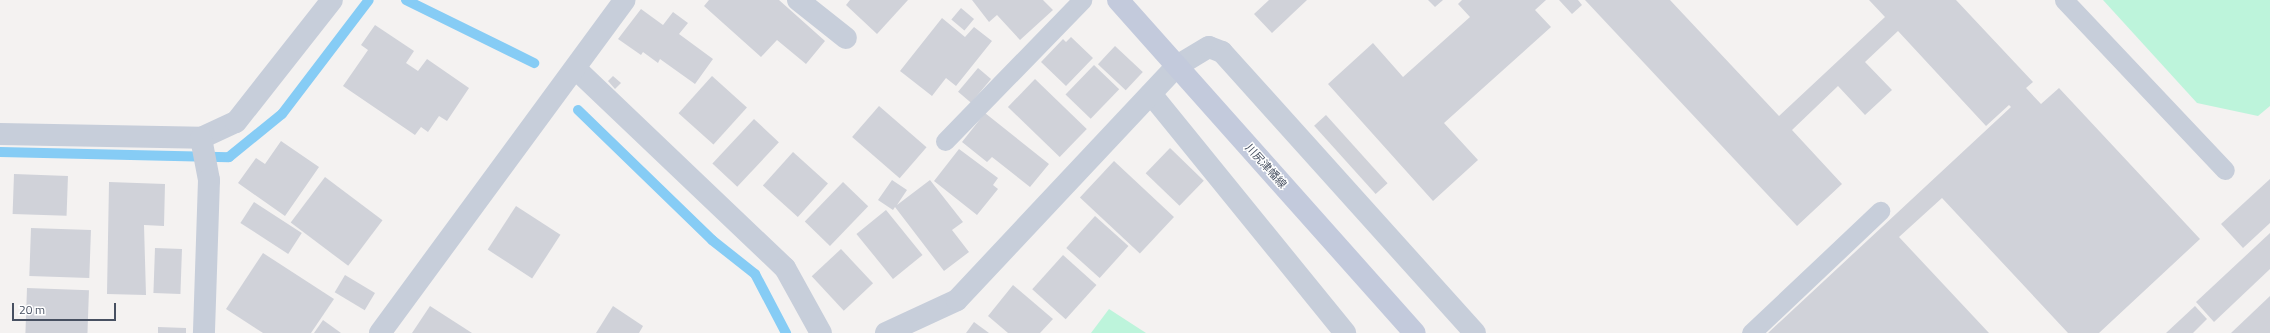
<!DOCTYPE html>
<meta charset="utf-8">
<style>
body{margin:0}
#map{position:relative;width:2270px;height:333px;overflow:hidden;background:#f4f2f1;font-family:"Titillium Web","Noto Sans JP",sans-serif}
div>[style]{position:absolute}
.green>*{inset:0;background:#bdf4db}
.stream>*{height:10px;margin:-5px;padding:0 5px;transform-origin:5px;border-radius:5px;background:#86ccf5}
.building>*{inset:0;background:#d0d2d9;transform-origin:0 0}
.service>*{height:19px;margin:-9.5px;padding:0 9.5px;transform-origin:9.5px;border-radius:9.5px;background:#c7ceda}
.minor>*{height:22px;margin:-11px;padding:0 11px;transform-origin:11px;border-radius:11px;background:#c7ceda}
.secondary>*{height:22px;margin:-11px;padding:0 11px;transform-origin:11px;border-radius:11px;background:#c3cadc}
span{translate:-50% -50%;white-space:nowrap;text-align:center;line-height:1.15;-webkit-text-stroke:3px #fff;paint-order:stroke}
.street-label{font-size:11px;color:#475061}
.scale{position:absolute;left:12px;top:303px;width:104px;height:18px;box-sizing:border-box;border:2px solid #475061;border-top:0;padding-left:5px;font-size:12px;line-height:14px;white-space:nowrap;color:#475061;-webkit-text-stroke:3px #fff;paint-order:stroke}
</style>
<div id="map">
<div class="green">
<i style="clip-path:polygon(2103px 0,2270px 0,2270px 106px,2258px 116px,2197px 103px)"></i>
<i style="clip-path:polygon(1109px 309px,1146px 333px,1091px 333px)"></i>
</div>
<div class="stream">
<i style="left:406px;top:0;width:143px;rotate:26.2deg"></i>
<i style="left:578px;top:110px;width:187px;rotate:44.1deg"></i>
<i style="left:712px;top:240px;width:55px;rotate:38.3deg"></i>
<i style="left:755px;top:274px;width:67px;rotate:62.3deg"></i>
<i style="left:0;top:152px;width:229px;rotate:1.3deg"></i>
<i style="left:229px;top:157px;width:68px;rotate:-39.1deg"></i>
<i style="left:282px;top:114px;width:143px;rotate:-52.7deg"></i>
</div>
<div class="building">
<i style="clip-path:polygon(709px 0,779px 0,825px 41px,806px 64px,777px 40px,761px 57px,704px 6px)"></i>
<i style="clip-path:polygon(850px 0,908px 0,877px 34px,846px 5px)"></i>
<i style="clip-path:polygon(972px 0,1043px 0,1053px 10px,1020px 40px,997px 15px,989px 22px)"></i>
<i style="clip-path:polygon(1269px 0,1307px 0,1272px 33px,1254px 14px)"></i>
<i style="clip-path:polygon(1428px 0,1443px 0,1435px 7px)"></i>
<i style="clip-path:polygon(1462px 0,1546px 0,1535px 10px,1551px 27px,1444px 123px,1478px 160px,1433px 201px,1328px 84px,1373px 43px,1403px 77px,1470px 17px,1458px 4px)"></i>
<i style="clip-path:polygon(1559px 0,1578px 0,1582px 5px,1572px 14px)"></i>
<i style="clip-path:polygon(1585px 0,1670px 0,1779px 116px,1885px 17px,1869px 0,1956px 0,2033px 82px,2026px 88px,2041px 104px,2059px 88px,2200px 239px,2099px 333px,2068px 333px,1942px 198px,1899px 237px,1989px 333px,1768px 333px,2011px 107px,2009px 105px,1986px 126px,1898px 31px,1865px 62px,1892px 90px,1865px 115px,1838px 86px,1792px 130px,1842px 184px,1797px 226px)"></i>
<i style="left:961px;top:8px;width:17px;height:15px;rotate:40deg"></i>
<i style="clip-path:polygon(641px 9px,663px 25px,673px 12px,688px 23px,679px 34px,713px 59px,695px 84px,660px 59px,658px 63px,643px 52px,641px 55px,618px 39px)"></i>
<i style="clip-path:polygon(942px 18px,965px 37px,974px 27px,992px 41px,956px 86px,946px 78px,932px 96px,900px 71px)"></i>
<i style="clip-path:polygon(375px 25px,414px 51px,406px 63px,418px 71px,427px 59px,469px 88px,447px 121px,439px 116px,428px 132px,421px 127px,415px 135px,343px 86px,368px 50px,361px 45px)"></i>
<i style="clip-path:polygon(1071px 37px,1093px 58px,1066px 86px,1041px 62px,1063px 39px,1066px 42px)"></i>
<i style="left:1115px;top:46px;width:38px;height:25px;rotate:43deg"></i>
<i style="left:1094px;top:65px;width:35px;height:41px;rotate:44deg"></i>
<i style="left:978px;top:68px;width:17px;height:31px;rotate:40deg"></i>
<i style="clip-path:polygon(613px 76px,621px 83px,615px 89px,608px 81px)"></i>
<i style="left:712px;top:76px;width:47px;height:50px;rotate:42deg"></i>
<i style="left:1035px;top:79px;width:72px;height:39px;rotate:44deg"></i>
<i style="left:879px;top:106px;width:63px;height:41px;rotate:41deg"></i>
<i style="clip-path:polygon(985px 113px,1049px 164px,1030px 187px,992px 157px,987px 162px,962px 142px)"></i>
<i style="left:1326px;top:115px;width:92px;height:16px;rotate:48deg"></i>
<i style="left:754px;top:119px;width:34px;height:61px;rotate:43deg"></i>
<i style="clip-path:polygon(281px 141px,319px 167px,285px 216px,238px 183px,256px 158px,265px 164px)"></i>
<i style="left:1170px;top:148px;width:47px;height:35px;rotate:44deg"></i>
<i style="clip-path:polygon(959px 149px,998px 178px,993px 185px,998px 189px,977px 215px,934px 181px)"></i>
<i style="left:793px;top:152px;width:47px;height:45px;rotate:42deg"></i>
<i style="left:1114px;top:161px;width:82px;height:50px;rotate:43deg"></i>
<i style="left:14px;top:174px;width:54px;height:40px;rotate:2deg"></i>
<i style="left:325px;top:177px;width:72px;height:57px;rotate:37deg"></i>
<i style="clip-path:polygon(2270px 179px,2270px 223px,2243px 248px,2221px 224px)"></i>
<i style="clip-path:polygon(892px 180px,907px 190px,897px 205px,930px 180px,963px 222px,952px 230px,969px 252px,944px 271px,895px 207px,893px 210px,878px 200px)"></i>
<i style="clip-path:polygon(109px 182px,165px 184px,164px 226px,144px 225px,146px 295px,107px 294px)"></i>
<i style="left:843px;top:182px;width:35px;height:55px;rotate:44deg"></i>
<i style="left:254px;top:202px;width:57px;height:25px;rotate:33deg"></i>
<i style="left:516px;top:206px;width:53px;height:52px;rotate:33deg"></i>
<i style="left:886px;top:210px;width:58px;height:38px;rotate:51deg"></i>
<i style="left:1095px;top:216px;width:45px;height:43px;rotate:42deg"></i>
<i style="left:31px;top:228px;width:60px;height:48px;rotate:2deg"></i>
<i style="clip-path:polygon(2270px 233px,2270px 269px,2214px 322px,2196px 302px)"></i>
<i style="left:155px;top:248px;width:27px;height:45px;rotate:2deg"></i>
<i style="left:841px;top:249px;width:47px;height:40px;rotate:47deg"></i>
<i style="clip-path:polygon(263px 253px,334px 299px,311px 333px,263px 333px,226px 309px)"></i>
<i style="left:1063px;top:255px;width:45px;height:46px;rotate:42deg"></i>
<i style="left:345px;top:275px;width:35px;height:20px;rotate:31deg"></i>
<i style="clip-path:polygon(1013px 285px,1053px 319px,1040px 333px,1008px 333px,988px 316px)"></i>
<i style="left:27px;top:288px;width:62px;height:45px;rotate:2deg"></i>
<i style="clip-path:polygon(2270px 296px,2270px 333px,2231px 333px)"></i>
<i style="clip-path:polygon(430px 306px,472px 333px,412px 333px)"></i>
<i style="clip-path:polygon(613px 306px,643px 326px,639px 333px,596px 333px)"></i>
<i style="clip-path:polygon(2195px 306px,2207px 319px,2193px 333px,2166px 333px)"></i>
<i style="clip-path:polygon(323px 320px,341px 333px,314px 333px)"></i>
<i style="clip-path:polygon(974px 322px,989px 333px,966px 333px)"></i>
<i style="clip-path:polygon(158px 327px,186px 328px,186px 333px,158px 333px)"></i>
</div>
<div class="service">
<i style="left:2064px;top:0;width:234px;rotate:46.6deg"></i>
<i style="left:945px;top:141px;width:197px;rotate:-45.8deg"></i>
<i style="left:1751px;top:333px;width:178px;rotate:-43.4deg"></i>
</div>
<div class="minor">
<i style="left:798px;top:0;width:61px;rotate:38.4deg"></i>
<i style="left:577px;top:70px;width:287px;rotate:43.6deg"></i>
<i style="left:785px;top:268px;width:74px;rotate:61deg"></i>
<i style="left:1151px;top:94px;width:308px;rotate:50.9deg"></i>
<i style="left:0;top:134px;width:201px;rotate:1.1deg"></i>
<i style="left:201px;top:138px;width:38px;rotate:-25deg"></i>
<i style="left:236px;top:122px;width:155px;rotate:-51.8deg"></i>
<i style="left:201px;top:138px;width:43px;rotate:79.2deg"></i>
<i style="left:209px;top:180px;width:153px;rotate:91.9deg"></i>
<i style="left:380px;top:333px;width:413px;rotate:-53.7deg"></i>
<i style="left:886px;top:333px;width:78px;rotate:-24.9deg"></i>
<i style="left:957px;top:300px;width:321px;rotate:-46.8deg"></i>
<i style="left:1177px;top:66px;width:37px;rotate:-31deg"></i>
<i style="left:1209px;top:47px;width:14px;rotate:21deg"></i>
<i style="left:1222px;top:52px;width:378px;rotate:48deg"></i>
</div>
<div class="secondary">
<i style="left:1118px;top:0;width:446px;rotate:48.3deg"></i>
</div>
<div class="street-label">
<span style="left:1266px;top:166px;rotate:48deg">川尻津幡線</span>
</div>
<div class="scale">20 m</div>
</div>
